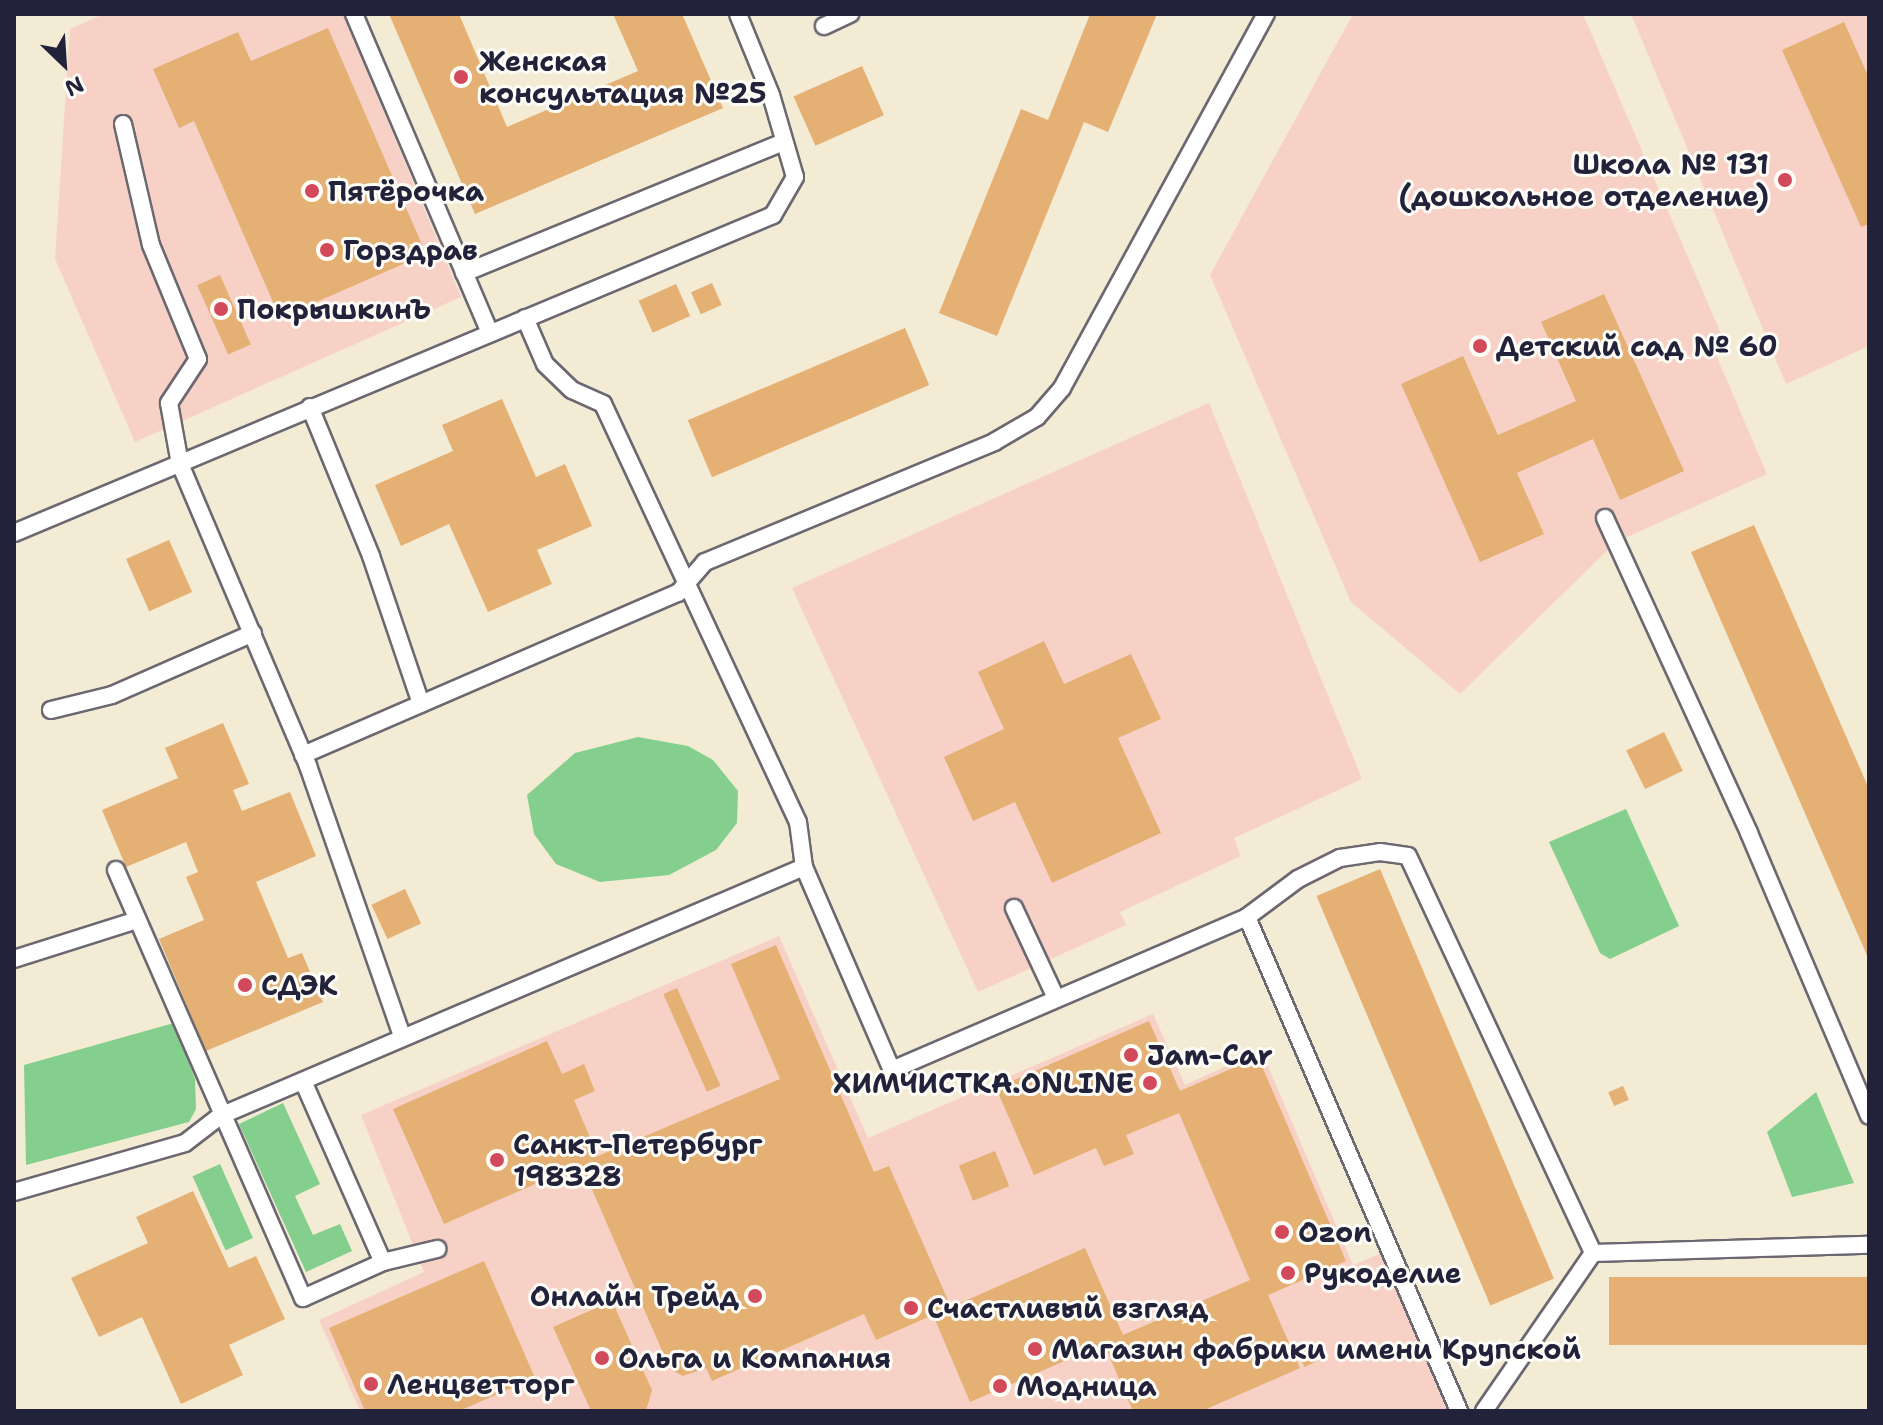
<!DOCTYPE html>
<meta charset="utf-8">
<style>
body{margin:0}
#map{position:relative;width:1883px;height:1425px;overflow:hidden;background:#f4ebd5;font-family:"Shantell Sans",sans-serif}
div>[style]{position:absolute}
.built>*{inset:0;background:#f7d1c6}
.green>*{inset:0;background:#84cf8d;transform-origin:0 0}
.building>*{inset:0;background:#e5b074;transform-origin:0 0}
.roads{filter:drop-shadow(2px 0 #6c6871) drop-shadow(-2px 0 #6c6871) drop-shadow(0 2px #6c6871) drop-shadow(0 -2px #6c6871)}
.service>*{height:16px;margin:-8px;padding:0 8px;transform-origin:8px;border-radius:8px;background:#fff}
.dots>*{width:22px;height:22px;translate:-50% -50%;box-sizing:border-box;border:4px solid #fdfcf7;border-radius:50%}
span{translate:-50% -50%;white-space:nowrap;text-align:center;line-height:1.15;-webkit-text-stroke:6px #fdfcf7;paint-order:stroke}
.poi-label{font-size:28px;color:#22223b;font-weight:700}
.left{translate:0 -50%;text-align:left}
.right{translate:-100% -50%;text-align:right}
.frame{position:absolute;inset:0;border:16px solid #22223b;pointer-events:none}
.north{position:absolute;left:24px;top:24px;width:80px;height:80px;-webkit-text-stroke:6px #fdfcf7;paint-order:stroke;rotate:155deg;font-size:22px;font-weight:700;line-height:32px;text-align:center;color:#22223b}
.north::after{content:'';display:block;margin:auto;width:28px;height:36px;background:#22223b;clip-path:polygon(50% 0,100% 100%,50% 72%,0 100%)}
</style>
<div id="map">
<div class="built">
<i style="clip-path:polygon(104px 14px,343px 14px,461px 297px,135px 442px,55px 259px,70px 29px)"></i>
<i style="clip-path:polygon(1353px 14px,1583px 14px,1722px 336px,1717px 357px,1767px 474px,1616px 542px,1460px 694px,1351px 602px,1210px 275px)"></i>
<i style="clip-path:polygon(1631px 14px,1869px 14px,1869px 346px,1786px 384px)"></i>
<i style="clip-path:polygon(1209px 403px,1362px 779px,1234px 838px,1241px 856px,1120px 912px,1126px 925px,978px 992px,792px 588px)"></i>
<i style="clip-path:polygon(779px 936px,868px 1138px,1153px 1014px,1185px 1085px,1261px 1050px,1353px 1265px,1382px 1253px,1448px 1411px,360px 1411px,319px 1320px,424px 1272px,361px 1115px)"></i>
</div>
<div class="green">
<i style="clip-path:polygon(638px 737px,688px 746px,713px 760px,738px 791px,737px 823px,716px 850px,669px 875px,600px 882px,556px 864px,534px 834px,527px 795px,575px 753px)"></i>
<i style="clip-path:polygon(1626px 809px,1679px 926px,1610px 959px,1600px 953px,1549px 842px)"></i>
<i style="clip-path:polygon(174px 1023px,195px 1079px,196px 1109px,189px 1122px,26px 1165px,24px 1065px)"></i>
<i style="clip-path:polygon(1816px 1092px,1854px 1183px,1792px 1197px,1767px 1132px)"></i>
<i style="clip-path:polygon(283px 1103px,320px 1184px,295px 1196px,313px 1235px,340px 1224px,352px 1251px,306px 1272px,239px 1124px)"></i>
<i style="left:220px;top:1164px;width:81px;height:30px;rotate:66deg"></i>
</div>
<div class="building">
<i style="clip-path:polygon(389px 14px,459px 14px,507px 127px,638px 71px,613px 14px,682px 14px,723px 108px,475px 214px)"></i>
<i style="clip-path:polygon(1090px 14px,1157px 14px,1108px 132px,1084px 122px,997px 336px,939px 313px,1021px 109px,1048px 120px)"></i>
<i style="clip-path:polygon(1844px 22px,1869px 78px,1869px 224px,1861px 227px,1782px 50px)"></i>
<i style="clip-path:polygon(328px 28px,426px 254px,280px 318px,194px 121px,179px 128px,153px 69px,238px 32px,251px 61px)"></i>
<i style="left:862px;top:66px;width:54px;height:75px;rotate:66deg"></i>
<i style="left:220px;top:275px;width:76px;height:25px;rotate:66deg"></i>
<i style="left:712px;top:283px;width:24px;height:23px;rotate:66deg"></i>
<i style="left:676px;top:284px;width:35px;height:41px;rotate:66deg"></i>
<i style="clip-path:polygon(1604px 294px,1684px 471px,1620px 500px,1593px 439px,1517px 473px,1544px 534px,1480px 562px,1401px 384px,1463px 356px,1498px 435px,1576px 401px,1541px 322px)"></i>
<i style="left:905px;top:328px;width:62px;height:236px;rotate:67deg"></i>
<i style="clip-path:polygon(502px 399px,536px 477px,565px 464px,592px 526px,537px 550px,552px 584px,488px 612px,449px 524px,401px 546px,375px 485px,453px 451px,442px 425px)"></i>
<i style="clip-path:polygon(1754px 525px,1869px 789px,1869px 960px,1691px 552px)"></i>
<i style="left:169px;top:540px;width:57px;height:47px;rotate:66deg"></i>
<i style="clip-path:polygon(1044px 641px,1064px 684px,1131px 654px,1161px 719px,1118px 738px,1161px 833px,1052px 883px,1015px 802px,973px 821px,944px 757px,1004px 729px,978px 672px)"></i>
<i style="clip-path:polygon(223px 723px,249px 784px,233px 790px,242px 811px,290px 792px,316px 856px,256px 882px,288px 958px,302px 953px,323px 1002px,206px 1051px,159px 939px,204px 920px,186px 877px,198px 872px,186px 842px,126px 867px,102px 810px,178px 778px,165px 748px)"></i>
<i style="left:1664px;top:732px;width:43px;height:42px;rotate:64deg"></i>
<i style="left:1380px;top:869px;width:445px;height:69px;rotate:67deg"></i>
<i style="left:405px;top:889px;width:38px;height:37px;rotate:65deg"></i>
<i style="clip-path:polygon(776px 945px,874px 1172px,889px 1166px,951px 1307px,1085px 1248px,1123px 1335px,1250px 1280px,1179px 1113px,1126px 1135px,1134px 1154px,1104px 1166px,1096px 1148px,1034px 1175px,996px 1088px,1149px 1021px,1180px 1091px,1258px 1057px,1346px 1261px,1268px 1295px,1300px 1368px,1202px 1411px,1133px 1411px,1104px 1344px,970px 1402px,933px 1315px,876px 1340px,864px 1314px,712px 1381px,706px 1368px,683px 1376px,670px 1369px,581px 1164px,444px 1224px,393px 1109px,547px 1041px,562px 1074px,584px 1064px,595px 1091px,574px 1100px,598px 1156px,780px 1079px,731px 964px)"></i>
<i style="left:677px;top:988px;width:107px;height:15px;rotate:66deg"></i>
<i style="left:1623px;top:1086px;width:15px;height:16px;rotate:67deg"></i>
<i style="left:995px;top:1151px;width:38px;height:39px;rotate:68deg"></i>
<i style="clip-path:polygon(193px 1191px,229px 1268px,256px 1256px,285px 1319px,229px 1345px,243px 1375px,181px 1404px,142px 1317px,99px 1337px,71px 1278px,148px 1243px,136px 1217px)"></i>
<i style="clip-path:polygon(484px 1261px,535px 1378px,459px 1411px,365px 1411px,329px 1328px)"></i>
<i style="left:1869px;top:1277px;width:68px;height:260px;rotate:90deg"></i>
<i style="clip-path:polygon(612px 1301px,652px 1390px,646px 1411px,591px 1411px,553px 1327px)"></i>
<i style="left:1309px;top:1346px;width:17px;height:13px;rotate:65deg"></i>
</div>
<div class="roads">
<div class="service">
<i style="left:354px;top:14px;width:347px;rotate:66.9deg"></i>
<i style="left:824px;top:26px;width:29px;rotate:-25deg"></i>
<i style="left:123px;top:124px;width:124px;rotate:77deg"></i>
<i style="left:151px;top:245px;width:123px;rotate:67.6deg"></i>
<i style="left:198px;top:359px;width:53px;rotate:123.4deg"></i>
<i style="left:169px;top:403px;width:62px;rotate:79.8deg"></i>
<i style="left:180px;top:464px;width:328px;rotate:67deg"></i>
<i style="left:308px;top:766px;width:286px;rotate:70.8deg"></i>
<i style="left:464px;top:273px;width:343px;rotate:-22.3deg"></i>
<i style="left:525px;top:318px;width:50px;rotate:66.5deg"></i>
<i style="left:545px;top:364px;width:37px;rotate:44deg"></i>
<i style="left:572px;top:390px;width:34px;rotate:24deg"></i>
<i style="left:603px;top:404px;width:461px;rotate:65deg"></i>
<i style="left:798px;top:822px;width:45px;rotate:82.4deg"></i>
<i style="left:310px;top:407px;width:161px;rotate:67.7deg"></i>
<i style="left:371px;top:556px;width:156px;rotate:71.3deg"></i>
<i style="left:1605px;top:518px;width:346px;rotate:65.4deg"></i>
<i style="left:1749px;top:833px;width:307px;rotate:67deg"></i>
<i style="left:14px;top:533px;width:823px;rotate:-22.73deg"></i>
<i style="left:773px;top:215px;width:44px;rotate:-59.9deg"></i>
<i style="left:795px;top:177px;width:85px;rotate:-106.3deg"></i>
<i style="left:771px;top:95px;width:87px;rotate:-112.2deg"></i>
<i style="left:51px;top:710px;width:63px;rotate:-13.8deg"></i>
<i style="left:112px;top:695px;width:154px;rotate:-23.7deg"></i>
<i style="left:303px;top:755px;width:408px;rotate:-23.4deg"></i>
<i style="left:678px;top:593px;width:41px;rotate:-48.9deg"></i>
<i style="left:705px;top:562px;width:313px;rotate:-22.5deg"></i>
<i style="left:994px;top:442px;width:50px;rotate:-30.2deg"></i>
<i style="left:1037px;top:417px;width:38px;rotate:-49deg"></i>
<i style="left:1062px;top:388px;width:426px;rotate:-61.4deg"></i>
<i style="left:116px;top:870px;width:467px;rotate:66.4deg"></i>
<i style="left:303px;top:1298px;width:88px;rotate:-24.2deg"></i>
<i style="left:1014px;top:908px;width:99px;rotate:65deg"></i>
<i style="left:1247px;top:917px;width:64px;rotate:-36.7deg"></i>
<i style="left:1298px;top:879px;width:47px;rotate:-26.6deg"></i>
<i style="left:1340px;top:858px;width:40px;rotate:-8.5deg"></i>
<i style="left:1380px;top:852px;width:28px;rotate:8deg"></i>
<i style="left:1408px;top:856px;width:438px;rotate:65deg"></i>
<i style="left:14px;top:959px;width:129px;rotate:-17.6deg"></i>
<i style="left:303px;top:1081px;width:198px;rotate:66.2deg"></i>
<i style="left:383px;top:1262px;width:56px;rotate:-13.5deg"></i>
<i style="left:14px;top:1192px;width:178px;rotate:-16deg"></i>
<i style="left:185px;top:1143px;width:44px;rotate:-37.6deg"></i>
<i style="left:220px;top:1116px;width:635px;rotate:-23.09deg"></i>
<i style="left:804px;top:867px;width:221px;rotate:66.6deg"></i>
<i style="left:892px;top:1070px;width:387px;rotate:-23.3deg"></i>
<i style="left:1247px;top:917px;width:538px;rotate:66.77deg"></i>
<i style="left:1484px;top:1411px;width:192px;rotate:-55.4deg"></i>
<i style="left:1593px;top:1253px;width:276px;rotate:-1.7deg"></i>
</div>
</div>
<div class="dots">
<i style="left:461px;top:77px;background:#d1495b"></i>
<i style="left:1785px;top:180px;background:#d1495b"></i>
<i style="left:312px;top:191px;background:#d1495b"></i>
<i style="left:327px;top:250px;background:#d1495b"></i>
<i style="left:221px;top:309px;background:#d1495b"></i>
<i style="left:1480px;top:346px;background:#d1495b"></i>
<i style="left:245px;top:985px;background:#d1495b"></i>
<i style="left:1131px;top:1055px;background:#d1495b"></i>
<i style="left:1150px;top:1083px;background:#d1495b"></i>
<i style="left:497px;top:1160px;background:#d1495b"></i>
<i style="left:1282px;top:1232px;background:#d1495b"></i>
<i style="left:1288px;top:1273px;background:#d1495b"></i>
<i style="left:755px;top:1296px;background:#d1495b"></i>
<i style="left:911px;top:1308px;background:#d1495b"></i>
<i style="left:1035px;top:1349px;background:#d1495b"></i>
<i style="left:602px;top:1358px;background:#d1495b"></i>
<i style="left:371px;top:1384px;background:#d1495b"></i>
<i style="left:1000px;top:1386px;background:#d1495b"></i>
</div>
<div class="poi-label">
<span class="left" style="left:479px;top:77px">Женская<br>консультация №25</span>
<span class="right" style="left:1769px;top:180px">Школа № 131<br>(дошкольное отделение)</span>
<span class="left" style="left:328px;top:191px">Пятёрочка</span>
<span class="left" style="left:343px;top:250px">Горздрав</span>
<span class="left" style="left:237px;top:309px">ПокрышкинЪ</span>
<span class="left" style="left:1496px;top:346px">Детский сад № 60</span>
<span class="left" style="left:261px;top:985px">СДЭК</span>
<span class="left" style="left:1147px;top:1055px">Jam-Car</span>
<span class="right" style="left:1134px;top:1083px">ХИМЧИСТКА.ONLINE</span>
<span class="left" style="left:513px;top:1160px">Санкт-Петербург<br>198328</span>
<span class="left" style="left:1298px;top:1232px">Ozon</span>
<span class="left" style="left:1304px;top:1273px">Рукоделие</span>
<span class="right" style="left:739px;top:1296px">Онлайн Трейд</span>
<span class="left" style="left:927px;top:1308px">Счастливый взгляд</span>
<span class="left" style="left:1051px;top:1349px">Магазин фабрики имени Крупской</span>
<span class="left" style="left:618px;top:1358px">Ольга и Компания</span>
<span class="left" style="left:387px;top:1384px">Ленцветторг</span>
<span class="left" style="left:1016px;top:1386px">Модница</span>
</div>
<div class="frame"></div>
<div class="north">N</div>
</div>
